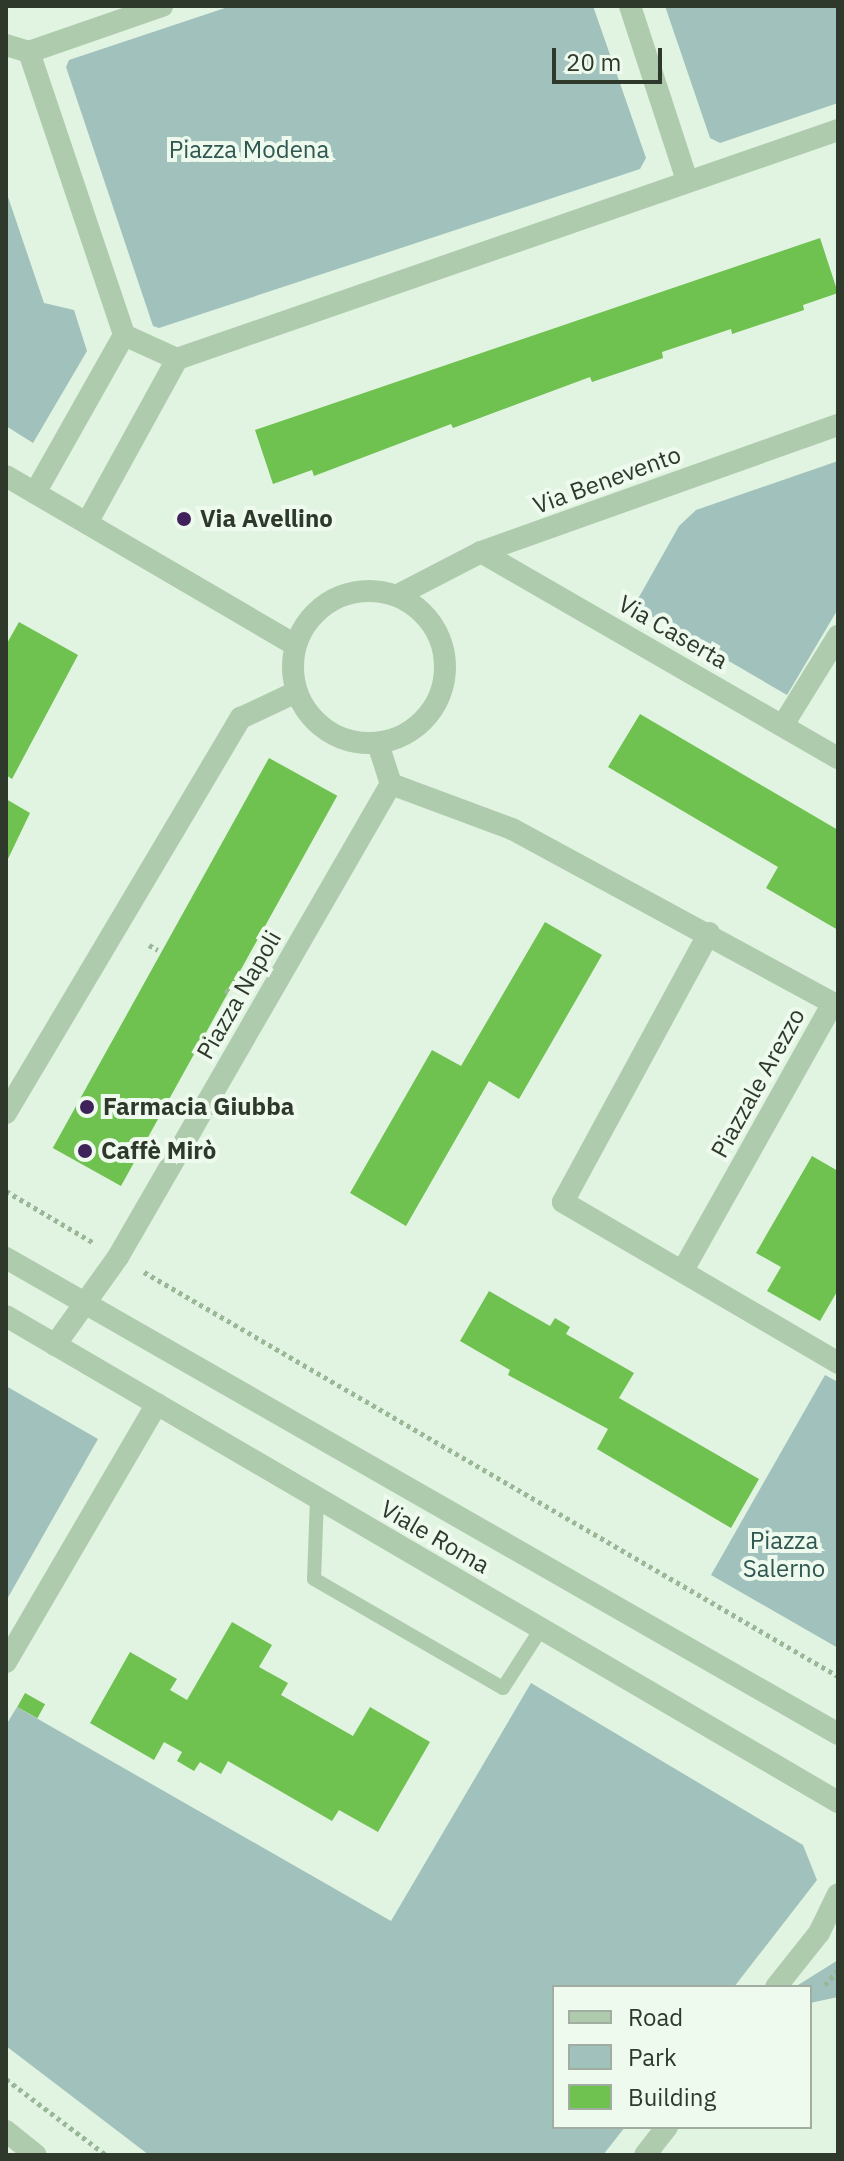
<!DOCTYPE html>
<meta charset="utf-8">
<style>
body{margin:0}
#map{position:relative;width:844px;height:2161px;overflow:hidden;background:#e1f3e1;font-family:"IBM Plex Sans",sans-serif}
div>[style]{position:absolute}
.green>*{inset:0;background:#a1c2bc}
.building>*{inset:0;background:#6fc150;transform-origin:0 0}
.path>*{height:5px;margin-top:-2.5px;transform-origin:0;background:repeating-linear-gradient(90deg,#9ab797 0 4px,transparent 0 8px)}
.service>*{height:14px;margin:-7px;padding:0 7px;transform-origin:7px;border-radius:7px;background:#afcbad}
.minor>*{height:22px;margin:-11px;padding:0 11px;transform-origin:11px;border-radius:11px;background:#afcbad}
.minor>.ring{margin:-11px;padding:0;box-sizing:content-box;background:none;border:22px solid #afcbad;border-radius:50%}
.dots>*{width:22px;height:22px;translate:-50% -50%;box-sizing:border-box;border:4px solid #eefaee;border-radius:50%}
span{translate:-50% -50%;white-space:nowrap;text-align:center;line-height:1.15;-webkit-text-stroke:8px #eefaee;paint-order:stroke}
.park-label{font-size:24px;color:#305751}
.street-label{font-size:24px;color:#2e392b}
.poi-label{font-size:24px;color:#2e392b;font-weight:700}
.left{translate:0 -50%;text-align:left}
.frame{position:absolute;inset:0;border:8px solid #2e392b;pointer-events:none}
.legend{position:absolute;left:552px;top:1985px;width:260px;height:144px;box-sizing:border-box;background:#eefaee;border:2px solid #a1ada0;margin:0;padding:10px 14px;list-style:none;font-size:24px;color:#2e392b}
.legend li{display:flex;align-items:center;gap:16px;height:40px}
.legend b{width:40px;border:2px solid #a1ada0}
.scale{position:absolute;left:552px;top:48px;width:110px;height:36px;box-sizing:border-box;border:4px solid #2e392b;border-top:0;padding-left:10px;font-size:24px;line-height:28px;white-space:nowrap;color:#2e392b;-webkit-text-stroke:6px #eefaee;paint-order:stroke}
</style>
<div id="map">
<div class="green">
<i style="clip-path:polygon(231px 6px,593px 6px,646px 158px,640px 169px,159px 328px,153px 326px,66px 67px,69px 60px)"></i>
<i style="clip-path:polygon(665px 6px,838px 6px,838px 103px,720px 143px,710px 138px)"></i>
<i style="clip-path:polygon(6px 191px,44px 303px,74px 310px,87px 351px,33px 443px,6px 426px)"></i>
<i style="clip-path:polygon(838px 461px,838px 609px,787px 695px,634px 606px,679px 526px,696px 510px)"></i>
<i style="clip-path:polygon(825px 1375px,838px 1382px,838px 1648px,711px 1575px)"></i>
<i style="clip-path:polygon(6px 1386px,98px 1439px,6px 1601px)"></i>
<i style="clip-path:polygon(531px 1683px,803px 1845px,817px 1880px,734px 1987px,554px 1987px,554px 2127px,625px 2127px,603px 2155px,149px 2155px,6px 2046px,6px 1725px,17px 1707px,391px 1921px)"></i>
<i style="clip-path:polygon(838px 1960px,838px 1997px,810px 2003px,810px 1987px,795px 1987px)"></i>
</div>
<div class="building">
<i style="clip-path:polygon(820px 238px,838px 293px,803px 305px,804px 310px,732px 334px,731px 329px,662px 352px,663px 358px,592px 382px,590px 377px,453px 428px,451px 424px,314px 476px,312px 470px,273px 484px,255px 430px)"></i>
<i style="clip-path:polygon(19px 622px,78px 655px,12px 779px,6px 775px,6px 645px)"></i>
<i style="clip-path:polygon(640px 714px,838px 830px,838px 930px,766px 888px,778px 867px,608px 767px)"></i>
<i style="left:269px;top:758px;width:78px;height:446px;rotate:29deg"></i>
<i style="clip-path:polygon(6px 799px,30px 813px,6px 863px)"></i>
<i style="clip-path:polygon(545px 922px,602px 955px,519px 1099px,489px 1081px,406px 1226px,350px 1193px,432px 1050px,461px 1066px)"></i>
<i style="clip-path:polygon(812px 1156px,838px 1171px,838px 1290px,820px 1321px,767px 1291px,781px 1267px,756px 1253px)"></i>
<i style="clip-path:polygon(489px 1291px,550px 1326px,555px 1318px,570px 1327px,566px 1334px,634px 1373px,619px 1398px,759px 1479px,731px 1528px,597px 1449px,608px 1429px,508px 1375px,510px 1370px,460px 1341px)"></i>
<i style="clip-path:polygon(232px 1622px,272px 1645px,259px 1667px,288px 1683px,281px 1695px,353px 1736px,370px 1707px,430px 1742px,378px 1832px,339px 1810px,332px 1821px,228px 1761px,221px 1774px,200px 1762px,194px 1771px,177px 1761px,182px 1752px,164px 1742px,154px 1760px,90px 1723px,130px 1652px,177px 1679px,170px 1690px,187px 1700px)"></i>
<i style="left:25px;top:1693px;width:23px;height:16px;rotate:29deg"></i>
</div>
<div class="path">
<i style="left:149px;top:945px;width:10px;rotate:29deg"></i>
<i style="left:225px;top:990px;width:8px;rotate:30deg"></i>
<i style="left:6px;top:1191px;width:102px;rotate:30.6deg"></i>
<i style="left:144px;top:1272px;width:803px;rotate:30.21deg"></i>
<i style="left:825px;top:1985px;width:20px;rotate:-49deg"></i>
<i style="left:6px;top:2079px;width:126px;rotate:37.2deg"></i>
</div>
<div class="service">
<i style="left:317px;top:1498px;width:81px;rotate:92.1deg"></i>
<i style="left:314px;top:1579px;width:218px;rotate:30deg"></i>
<i style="left:503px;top:1688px;width:70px;rotate:-57.2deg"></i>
</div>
<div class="minor">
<i style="left:630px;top:6px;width:183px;rotate:71.9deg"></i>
<i style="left:6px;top:45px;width:24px;rotate:17deg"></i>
<i style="left:29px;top:52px;width:141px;rotate:-19.1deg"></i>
<i style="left:29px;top:52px;width:299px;rotate:71.4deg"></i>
<i style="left:124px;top:335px;width:58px;rotate:24.4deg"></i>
<i style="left:177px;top:359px;width:700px;rotate:-19.11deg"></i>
<i style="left:6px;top:476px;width:335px;rotate:30.3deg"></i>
<i style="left:35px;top:493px;width:181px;rotate:-60.6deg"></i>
<i style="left:87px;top:523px;width:187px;rotate:-61.2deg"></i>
<i style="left:481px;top:552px;width:412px;rotate:30deg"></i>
<i class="ring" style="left:293px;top:591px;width:130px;height:130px"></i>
<i style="left:398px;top:595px;width:93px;rotate:-27.4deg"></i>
<i style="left:481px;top:552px;width:379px;rotate:-19.6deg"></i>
<i style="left:783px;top:725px;width:105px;rotate:-58.3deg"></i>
<i style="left:391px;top:784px;width:129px;rotate:20.4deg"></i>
<i style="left:512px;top:829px;width:365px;rotate:28.5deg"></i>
<i style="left:833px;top:1003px;width:306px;rotate:119.3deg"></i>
<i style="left:709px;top:933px;width:306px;rotate:118.5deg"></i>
<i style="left:563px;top:1202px;width:319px;rotate:30.3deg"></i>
<i style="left:6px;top:1113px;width:460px;rotate:-59.3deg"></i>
<i style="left:241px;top:718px;width:61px;rotate:-25.3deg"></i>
<i style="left:6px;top:1258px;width:959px;rotate:29.77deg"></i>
<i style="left:6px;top:1316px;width:964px;rotate:30.29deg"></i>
<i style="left:55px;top:1345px;width:108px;rotate:-54.4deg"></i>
<i style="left:118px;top:1257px;width:546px;rotate:-60.01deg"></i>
<i style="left:391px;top:784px;width:42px;rotate:-108deg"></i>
<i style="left:6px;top:1662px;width:299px;rotate:-59.7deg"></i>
<i style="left:776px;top:1987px;width:69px;rotate:-51.5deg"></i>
<i style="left:819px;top:1933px;width:43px;rotate:-64deg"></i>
<i style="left:6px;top:2131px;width:38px;rotate:39deg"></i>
<i style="left:645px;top:2155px;width:36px;rotate:-52deg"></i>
</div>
<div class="dots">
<i style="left:184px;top:519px;background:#40225a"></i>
<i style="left:87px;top:1107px;background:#40225a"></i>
<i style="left:85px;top:1151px;background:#40225a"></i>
</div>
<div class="park-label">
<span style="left:249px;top:150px">Piazza Modena</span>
<span style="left:784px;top:1555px">Piazza<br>Salerno</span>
</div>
<div class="street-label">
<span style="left:607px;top:480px;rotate:-20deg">Via Benevento</span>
<span style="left:673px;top:632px;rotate:30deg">Via Caserta</span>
<span style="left:239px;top:995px;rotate:-60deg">Piazza Napoli</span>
<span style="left:758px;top:1083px;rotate:-61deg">Piazzale Arezzo</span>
<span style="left:435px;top:1537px;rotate:30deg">Viale Roma</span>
</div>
<div class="poi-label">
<span class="left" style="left:200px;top:519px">Via Avellino</span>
<span class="left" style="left:103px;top:1107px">Farmacia Giubba</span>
<span class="left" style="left:101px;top:1151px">Caffè Mirò</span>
</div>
<div class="frame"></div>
<ul class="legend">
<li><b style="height:10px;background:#afcbad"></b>Road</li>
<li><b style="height:22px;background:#a1c2bc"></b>Park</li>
<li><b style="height:22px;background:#6fc150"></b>Building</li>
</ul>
<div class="scale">20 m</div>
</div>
